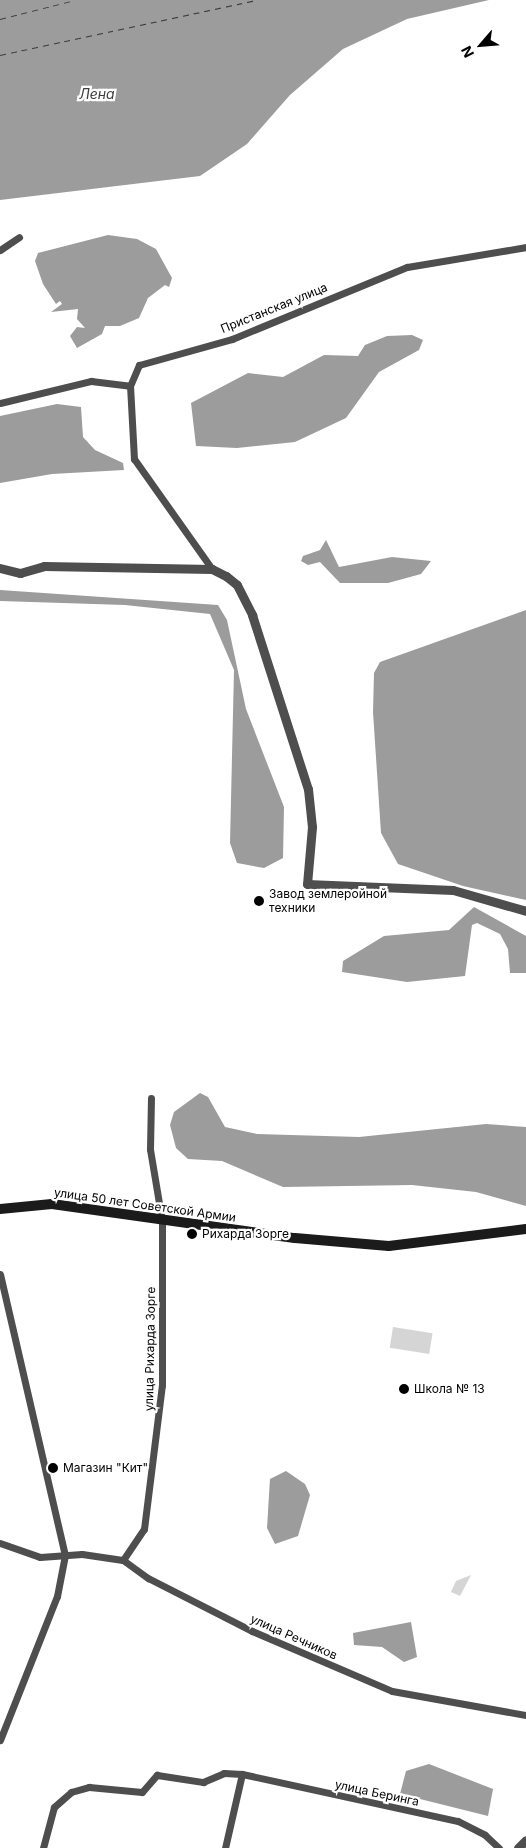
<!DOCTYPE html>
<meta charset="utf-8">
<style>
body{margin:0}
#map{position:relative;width:526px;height:1848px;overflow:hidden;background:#fff;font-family:Inter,sans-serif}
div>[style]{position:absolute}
.green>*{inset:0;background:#d5d5d5;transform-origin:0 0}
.water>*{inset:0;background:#9c9c9c}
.ferry>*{height:1px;margin-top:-0.5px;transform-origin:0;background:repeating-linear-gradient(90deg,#3d3d3d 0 6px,transparent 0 11px)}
.minor>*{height:7px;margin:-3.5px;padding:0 3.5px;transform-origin:3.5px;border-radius:3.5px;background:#4e4e4e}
.tertiary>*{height:9px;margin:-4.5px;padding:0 4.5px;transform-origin:4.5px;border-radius:4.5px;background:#4e4e4e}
.secondary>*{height:10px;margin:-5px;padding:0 5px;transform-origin:5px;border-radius:5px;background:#1b1b1b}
.dots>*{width:14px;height:14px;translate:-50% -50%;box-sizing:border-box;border:2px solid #fff;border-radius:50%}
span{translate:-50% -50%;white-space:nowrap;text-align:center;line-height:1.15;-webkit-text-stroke:4.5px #fff;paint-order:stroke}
.street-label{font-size:12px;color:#000}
.poi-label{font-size:12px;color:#000}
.left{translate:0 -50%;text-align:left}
.water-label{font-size:14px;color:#3d3d3d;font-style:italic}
.north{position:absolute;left:456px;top:20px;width:50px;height:50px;-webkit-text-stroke:4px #fff;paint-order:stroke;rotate:243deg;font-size:14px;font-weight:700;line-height:20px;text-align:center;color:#000}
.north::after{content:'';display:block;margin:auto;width:18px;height:22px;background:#000;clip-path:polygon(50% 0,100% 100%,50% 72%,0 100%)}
</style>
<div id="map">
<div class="green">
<i style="left:393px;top:1327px;width:40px;height:21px;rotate:9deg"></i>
<i style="clip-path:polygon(471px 1575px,460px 1596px,451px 1592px,456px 1581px)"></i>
</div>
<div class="water">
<i style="clip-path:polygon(0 0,489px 0,407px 19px,343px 49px,290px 95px,247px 144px,200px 176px,0 200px)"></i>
<i style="clip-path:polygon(108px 235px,137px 239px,156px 249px,172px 278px,169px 287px,165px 285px,148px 298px,139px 318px,120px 326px,105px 326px,102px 334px,77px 348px,70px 336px,77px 327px,85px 328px,77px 319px,78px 309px,51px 312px,62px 304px,60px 301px,56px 304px,43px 284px,35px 261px,38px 253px)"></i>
<i style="clip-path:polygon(412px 335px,423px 340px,419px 350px,379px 372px,346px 418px,295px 442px,237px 448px,196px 446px,191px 403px,248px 373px,283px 377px,324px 355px,358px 356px,365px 345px,387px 336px)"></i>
<i style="clip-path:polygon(57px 404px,81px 407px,83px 437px,95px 450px,123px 463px,124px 470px,52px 474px,0 483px,0 416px)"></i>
<i style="clip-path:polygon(326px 540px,339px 567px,392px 557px,431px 561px,421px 574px,388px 583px,340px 583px,320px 562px,308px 565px,301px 561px,303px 556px,320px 550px)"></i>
<i style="clip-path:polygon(0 590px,218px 605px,227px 620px,246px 709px,284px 807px,283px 858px,264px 868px,237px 863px,230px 843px,234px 670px,210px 614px,125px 605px,0 601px)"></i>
<i style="clip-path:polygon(526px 610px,526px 900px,463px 886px,398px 864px,381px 833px,373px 712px,374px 673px,380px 662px)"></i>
<i style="clip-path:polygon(474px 907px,526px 936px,526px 973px,510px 973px,508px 949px,500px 934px,477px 923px,472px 925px,465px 976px,407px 982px,342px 972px,343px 961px,384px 936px,449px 930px)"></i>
<i style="clip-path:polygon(200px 1093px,208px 1097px,225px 1127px,257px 1134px,359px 1137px,486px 1124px,526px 1127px,526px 1206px,476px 1192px,412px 1185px,283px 1187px,222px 1161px,188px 1159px,176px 1148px,170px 1125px,174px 1112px)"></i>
<i style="clip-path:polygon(286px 1471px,305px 1484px,310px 1495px,298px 1536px,275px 1544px,267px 1528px,270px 1479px)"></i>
<i style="clip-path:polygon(411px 1622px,417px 1657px,404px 1662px,382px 1647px,354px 1645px,353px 1633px)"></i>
<i style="clip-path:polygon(429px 1764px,493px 1789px,488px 1816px,400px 1794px,406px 1771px)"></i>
</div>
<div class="ferry">
<i style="left:0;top:19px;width:77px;rotate:-14.2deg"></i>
<i style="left:0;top:55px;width:262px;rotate:-12.1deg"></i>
</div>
<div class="minor">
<i style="left:0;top:250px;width:23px;rotate:-34deg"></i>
<i style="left:0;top:403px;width:94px;rotate:-13.6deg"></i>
<i style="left:91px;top:381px;width:39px;rotate:7deg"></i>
<i style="left:212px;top:569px;width:135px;rotate:-125.3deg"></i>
<i style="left:134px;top:459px;width:73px;rotate:-93.1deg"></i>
<i style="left:130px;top:386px;width:23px;rotate:-67deg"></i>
<i style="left:139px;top:365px;width:97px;rotate:-15.6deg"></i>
<i style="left:232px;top:339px;width:189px;rotate:-22.4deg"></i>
<i style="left:407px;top:267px;width:121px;rotate:-9.5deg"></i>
<i style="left:0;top:1274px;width:288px;rotate:77deg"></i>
<i style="left:65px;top:1555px;width:42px;rotate:101deg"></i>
<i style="left:57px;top:1596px;width:155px;rotate:111.6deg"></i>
<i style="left:0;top:1543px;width:42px;rotate:19.3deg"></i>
<i style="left:40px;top:1557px;width:42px;rotate:-4.1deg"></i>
<i style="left:82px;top:1554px;width:41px;rotate:8.3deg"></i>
<i style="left:123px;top:1560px;width:31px;rotate:36deg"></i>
<i style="left:148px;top:1578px;width:117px;rotate:27deg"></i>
<i style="left:252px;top:1631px;width:152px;rotate:23.2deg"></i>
<i style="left:392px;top:1691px;width:136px;rotate:10.2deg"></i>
<i style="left:123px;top:1560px;width:37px;rotate:-56deg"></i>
<i style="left:144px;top:1529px;width:145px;rotate:-82.9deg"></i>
<i style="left:162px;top:1385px;width:164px;rotate:-90deg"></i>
<i style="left:162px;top:1221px;width:73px;rotate:-99.5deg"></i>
<i style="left:150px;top:1149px;width:51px;rotate:-88.9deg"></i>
<i style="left:43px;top:1848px;width:42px;rotate:-75deg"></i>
<i style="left:54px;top:1807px;width:23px;rotate:-41deg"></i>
<i style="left:71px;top:1792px;width:19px;rotate:-16deg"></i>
<i style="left:89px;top:1787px;width:53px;rotate:5.4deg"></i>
<i style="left:142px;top:1792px;width:23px;rotate:-49deg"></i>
<i style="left:157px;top:1775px;width:47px;rotate:8.7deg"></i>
<i style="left:203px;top:1782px;width:23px;rotate:-23deg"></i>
<i style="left:224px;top:1773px;width:18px;rotate:3deg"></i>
<i style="left:225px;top:1848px;width:76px;rotate:-77.1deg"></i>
<i style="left:242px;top:1774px;width:221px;rotate:12.3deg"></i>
<i style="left:458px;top:1821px;width:30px;rotate:27deg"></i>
<i style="left:485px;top:1835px;width:19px;rotate:43deg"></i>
</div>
<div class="tertiary">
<i style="left:0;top:568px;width:21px;rotate:14deg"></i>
<i style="left:20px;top:573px;width:25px;rotate:-16deg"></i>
<i style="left:44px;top:566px;width:168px;rotate:1deg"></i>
<i style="left:212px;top:569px;width:16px;rotate:27deg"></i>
<i style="left:226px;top:576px;width:14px;rotate:39deg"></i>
<i style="left:237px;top:585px;width:34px;rotate:63deg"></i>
<i style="left:252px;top:615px;width:183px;rotate:72.2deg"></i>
<i style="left:308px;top:789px;width:38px;rotate:84deg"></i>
<i style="left:312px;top:827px;width:57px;rotate:95deg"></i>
<i style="left:307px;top:884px;width:146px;rotate:2.4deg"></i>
<i style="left:453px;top:890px;width:76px;rotate:16deg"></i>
<i style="left:518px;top:1848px;width:11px;rotate:-45deg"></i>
</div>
<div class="secondary">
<i style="left:0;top:1209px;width:52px;rotate:-5.5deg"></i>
<i style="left:52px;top:1204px;width:245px;rotate:8deg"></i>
<i style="left:295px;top:1238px;width:94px;rotate:4.9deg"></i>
<i style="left:389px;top:1246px;width:138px;rotate:-7.1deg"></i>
</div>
<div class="dots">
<i style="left:259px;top:901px;background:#000"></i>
<i style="left:192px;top:1234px;background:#000"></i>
<i style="left:404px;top:1389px;background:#000"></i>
<i style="left:53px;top:1468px;background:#000"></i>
</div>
<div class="street-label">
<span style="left:274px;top:308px;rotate:-22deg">Пристанская улица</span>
<span style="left:145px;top:1205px;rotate:8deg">улица 50 лет Советской Армии</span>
<span style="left:150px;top:1349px;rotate:-89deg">улица Рихарда Зорге</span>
<span style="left:294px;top:1637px;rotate:24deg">улица Речников</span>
<span style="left:377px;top:1793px;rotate:12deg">улица Беринга</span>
</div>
<div class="poi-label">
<span class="left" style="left:269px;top:901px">Завод землеройной<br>техники</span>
<span class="left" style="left:202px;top:1234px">Рихарда Зорге</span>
<span class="left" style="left:414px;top:1389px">Школа № 13</span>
<span class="left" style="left:63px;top:1468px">Магазин "Кит"</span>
</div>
<div class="water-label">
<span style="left:97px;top:94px">Лена</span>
</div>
<div class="north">N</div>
</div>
